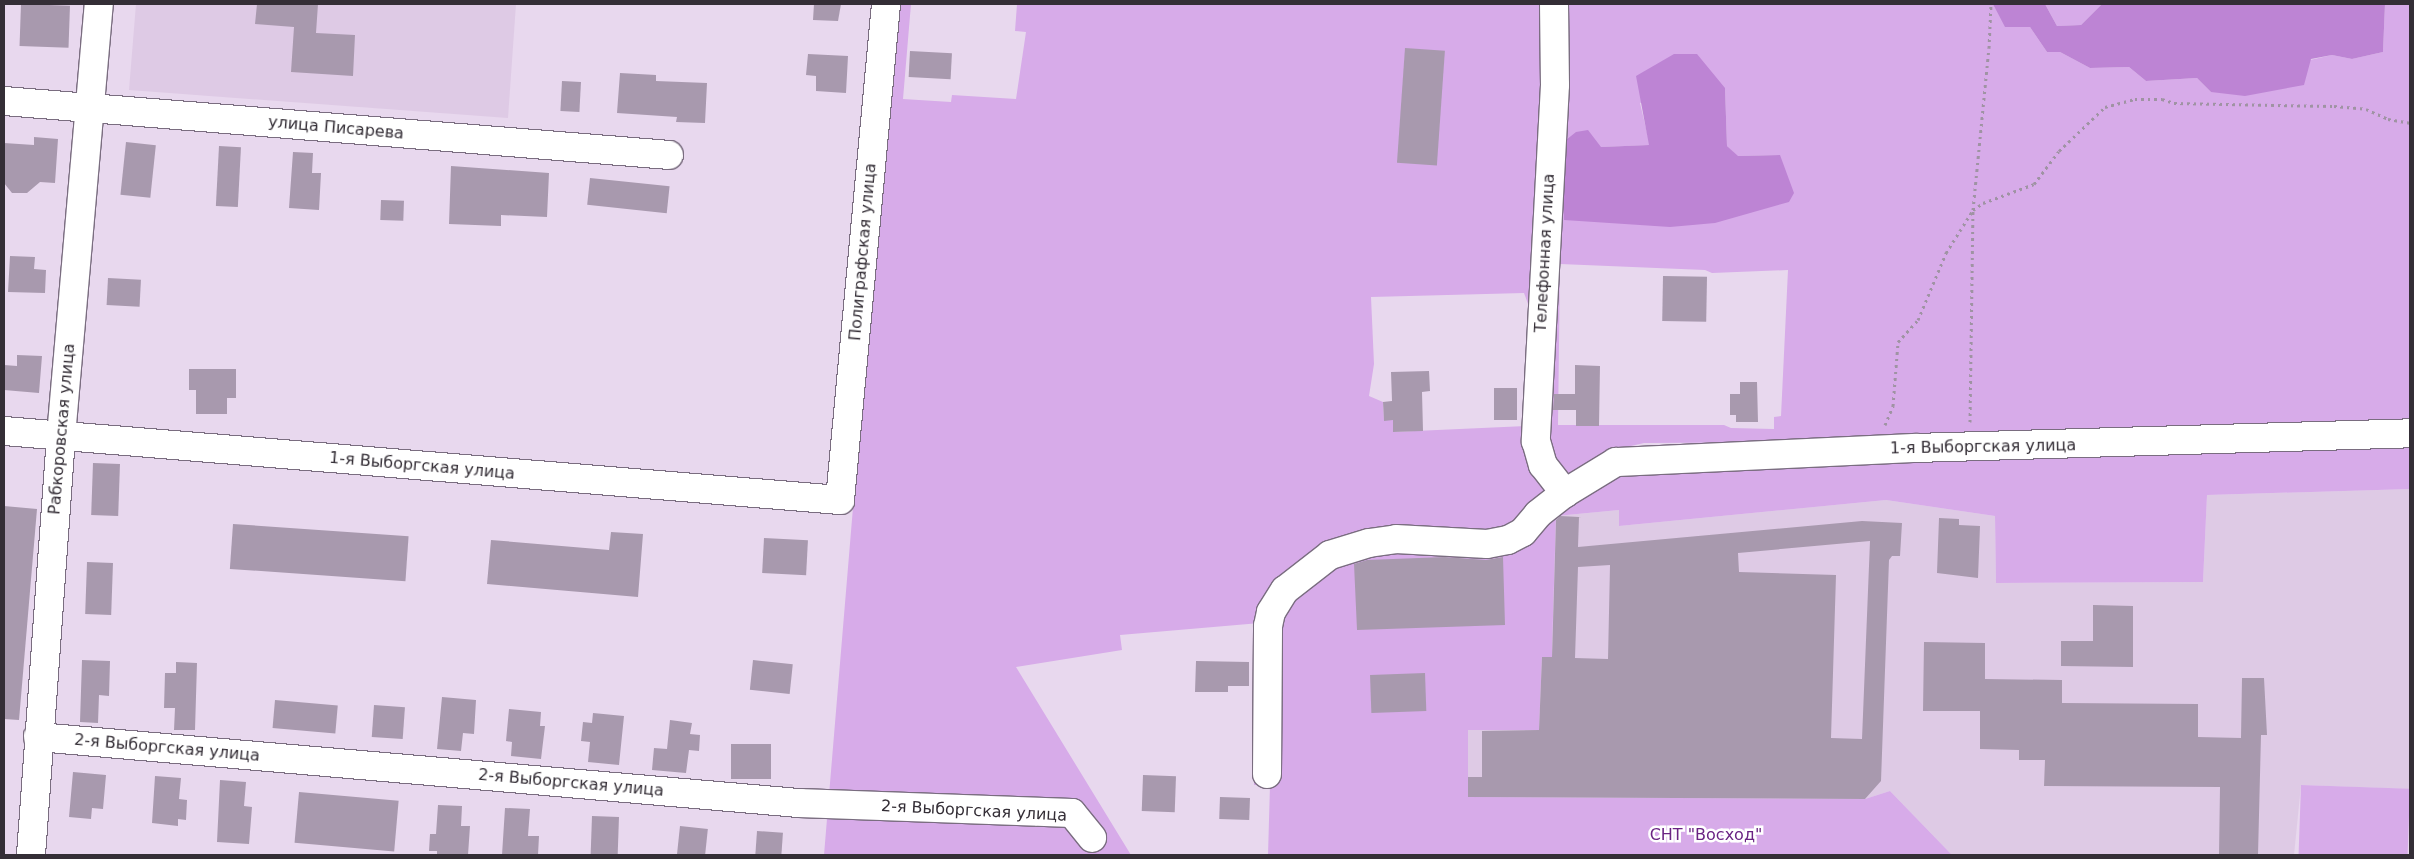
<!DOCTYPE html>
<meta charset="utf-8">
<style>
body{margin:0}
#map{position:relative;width:2414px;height:859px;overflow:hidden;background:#e8d8ee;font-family:"DejaVu Sans",sans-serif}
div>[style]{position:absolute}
.built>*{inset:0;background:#decae5}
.green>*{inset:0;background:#d7abe9;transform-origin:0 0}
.forest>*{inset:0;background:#bd84d4}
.building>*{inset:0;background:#a899ae;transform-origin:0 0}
.path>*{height:3px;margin-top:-1.5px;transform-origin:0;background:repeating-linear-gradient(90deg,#9f93a3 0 2.5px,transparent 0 6.5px)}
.roads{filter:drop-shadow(1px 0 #7a6d80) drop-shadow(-1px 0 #7a6d80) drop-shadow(0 1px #7a6d80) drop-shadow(0 -1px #7a6d80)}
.minor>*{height:28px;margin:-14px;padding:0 14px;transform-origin:14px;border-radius:14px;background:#fff}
span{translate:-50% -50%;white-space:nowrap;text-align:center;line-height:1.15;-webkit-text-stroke:5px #fff;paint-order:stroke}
.street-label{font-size:16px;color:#342e36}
.park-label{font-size:16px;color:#6a2383}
.frame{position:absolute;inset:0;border:5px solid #342e36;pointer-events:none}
</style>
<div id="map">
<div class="built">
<i style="clip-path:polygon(136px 4px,516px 4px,508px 118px,129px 90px)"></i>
<i style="clip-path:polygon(2410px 489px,2410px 789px,2301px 785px,2294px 855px,1952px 855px,1890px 791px,1865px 799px,1468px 797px,1468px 730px,1539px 730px,1542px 657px,1552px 650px,1556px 516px,1619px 510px,1619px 526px,1886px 500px,1995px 516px,1996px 583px,2203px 582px,2207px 495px)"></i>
</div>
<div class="green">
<i style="clip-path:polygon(evenodd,895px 4px,911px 4px,903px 99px,951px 102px,952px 95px,1016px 99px,1026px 32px,1015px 31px,1017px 4px,1550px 4px,1545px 485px,1652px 468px,2410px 443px,2410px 489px,2207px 495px,2203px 582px,1996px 583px,1995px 516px,1886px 500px,1619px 526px,1619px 510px,1556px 516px,1552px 650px,1552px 657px,1542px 657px,1539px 730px,1468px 730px,1468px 797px,1865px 799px,1890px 791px,1952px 855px,1268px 855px,1270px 785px,1254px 785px,1260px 623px,1120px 635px,1122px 650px,1016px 667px,1131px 855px,824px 855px,895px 4px,1524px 293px,1531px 312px,1527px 426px,1393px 432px,1393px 420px,1384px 420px,1383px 402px,1369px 396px,1374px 364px,1371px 297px,1524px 293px)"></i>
<i style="clip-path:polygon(evenodd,1560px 4px,1993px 4px,2030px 27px,2047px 52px,2060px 52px,2090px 68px,2129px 67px,2146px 81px,2197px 78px,2211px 92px,2310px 60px,2332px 55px,2352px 59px,2383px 52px,2385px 4px,2410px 4px,2410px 419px,1833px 442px,1644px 443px,1605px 452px,1567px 480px,1548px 451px,1560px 4px,1725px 88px,1727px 146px,1737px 156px,1780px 155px,1564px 220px,1601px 147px,1650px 145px,1640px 103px,1725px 88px,1560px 4px,1560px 264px,1705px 270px,1712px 273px,1788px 270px,1781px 416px,1774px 417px,1774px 429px,1731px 428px,1724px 425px,1558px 425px,1560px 264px)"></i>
<i style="clip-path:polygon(2045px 4px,2102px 4px,2081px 25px,2057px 26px)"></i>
<i style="left:2301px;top:785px;width:109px;height:70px;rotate:2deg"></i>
</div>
<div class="forest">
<i style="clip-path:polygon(1993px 4px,2045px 4px,2057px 26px,2081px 25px,2102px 4px,2385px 4px,2383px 52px,2352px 59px,2332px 55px,2311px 59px,2304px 85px,2245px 96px,2211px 92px,2197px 78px,2146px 81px,2129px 67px,2090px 68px,2060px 52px,2047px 52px,2030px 27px,2005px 27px)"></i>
<i style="clip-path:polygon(1674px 54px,1697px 54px,1725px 88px,1727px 146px,1738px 156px,1780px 155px,1794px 193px,1789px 202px,1715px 223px,1670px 227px,1564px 220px,1561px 144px,1576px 132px,1588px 130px,1601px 147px,1649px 145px,1636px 76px)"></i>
</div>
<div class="building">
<i style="left:21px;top:4px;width:49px;height:42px;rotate:2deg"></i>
<i style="clip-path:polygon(257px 4px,318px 4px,316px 33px,355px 35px,353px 76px,291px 72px,294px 27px,255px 24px)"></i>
<i style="clip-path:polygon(814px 4px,841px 4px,838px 21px,813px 20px)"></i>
<i style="left:1405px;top:48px;width:40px;height:115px;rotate:4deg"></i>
<i style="left:910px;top:51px;width:42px;height:26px;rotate:3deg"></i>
<i style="clip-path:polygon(808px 54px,848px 56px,846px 93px,816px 91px,816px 76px,806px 75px)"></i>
<i style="clip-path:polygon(620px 73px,656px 75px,656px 81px,707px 83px,705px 123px,676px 122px,677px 117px,617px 113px)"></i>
<i style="left:562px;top:81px;width:19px;height:30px;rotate:3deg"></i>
<i style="clip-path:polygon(34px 137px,58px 139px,55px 183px,40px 182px,27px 193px,12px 193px,4px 183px,4px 143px,34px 145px)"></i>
<i style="left:126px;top:142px;width:30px;height:53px;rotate:6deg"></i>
<i style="left:219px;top:146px;width:22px;height:60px;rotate:3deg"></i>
<i style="clip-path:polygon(293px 152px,313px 153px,312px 173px,321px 173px,319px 210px,289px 208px)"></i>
<i style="clip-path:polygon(451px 166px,549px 173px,547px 217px,501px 215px,501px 226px,449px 224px)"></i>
<i style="left:590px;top:178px;width:80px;height:27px;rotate:6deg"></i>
<i style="left:381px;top:200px;width:23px;height:20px;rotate:2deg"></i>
<i style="clip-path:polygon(10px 256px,35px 257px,34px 269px,46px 270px,45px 293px,8px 292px)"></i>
<i style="left:1663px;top:276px;width:44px;height:45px;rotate:1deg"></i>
<i style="left:108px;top:278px;width:33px;height:27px;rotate:3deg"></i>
<i style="clip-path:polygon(17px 355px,42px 356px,39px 393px,4px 390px,4px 365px,17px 366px)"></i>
<i style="clip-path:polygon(1575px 365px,1600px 366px,1599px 426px,1576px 426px,1576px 410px,1553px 410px,1554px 394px,1575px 394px)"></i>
<i style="clip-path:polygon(189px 369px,236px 369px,236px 398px,227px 398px,227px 414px,196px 414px,196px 390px,189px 390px)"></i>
<i style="clip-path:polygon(1429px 371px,1430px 391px,1422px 392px,1423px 431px,1393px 432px,1393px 420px,1384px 421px,1383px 402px,1392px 401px,1391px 372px)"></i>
<i style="clip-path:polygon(1740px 382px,1757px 382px,1758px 422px,1736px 422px,1736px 415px,1730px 415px,1730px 394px,1740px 394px)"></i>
<i style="left:1494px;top:388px;width:23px;height:32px"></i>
<i style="left:93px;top:463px;width:27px;height:52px;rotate:2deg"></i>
<i style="clip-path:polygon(4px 506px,37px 509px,19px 720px,4px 719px)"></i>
<i style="clip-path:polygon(evenodd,1560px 516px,1579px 517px,1578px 547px,1862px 521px,1902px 523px,1900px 556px,1892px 556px,1889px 560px,1881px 781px,1865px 799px,1468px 797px,1468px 777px,1482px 777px,1482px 731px,1539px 730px,1542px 657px,1552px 657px,1556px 520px,1560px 516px,1870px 541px,1862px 739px,1831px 738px,1836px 575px,1739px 572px,1738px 553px,1870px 541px,1560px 516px,1610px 565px,1608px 659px,1575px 658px,1578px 567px,1610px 565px)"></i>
<i style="clip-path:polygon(1939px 518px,1959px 519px,1959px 525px,1980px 526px,1978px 578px,1937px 573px)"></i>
<i style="left:233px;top:524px;width:176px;height:45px;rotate:4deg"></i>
<i style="clip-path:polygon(611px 532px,643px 534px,638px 597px,487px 584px,491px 540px,609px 550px)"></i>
<i style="left:764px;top:538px;width:44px;height:35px;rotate:3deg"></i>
<i style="clip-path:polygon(1445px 557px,1486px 560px,1503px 557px,1505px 625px,1357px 630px,1354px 564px,1367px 560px)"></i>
<i style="left:87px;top:562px;width:26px;height:52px;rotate:2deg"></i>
<i style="clip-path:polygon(2093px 605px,2133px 606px,2133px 667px,2061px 666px,2061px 641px,2093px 641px)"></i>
<i style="clip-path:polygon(1924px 642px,1985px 643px,1985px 679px,2062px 680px,2062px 703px,2198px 704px,2198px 737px,2241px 738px,2242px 678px,2264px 678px,2267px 735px,2261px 735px,2258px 855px,2219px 855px,2220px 787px,2044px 786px,2045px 760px,2019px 760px,2019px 750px,1980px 749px,1980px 711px,1923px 711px)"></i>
<i style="clip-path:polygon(82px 660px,110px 661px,109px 696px,99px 695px,98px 723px,80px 722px)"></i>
<i style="left:753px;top:660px;width:40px;height:30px;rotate:6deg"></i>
<i style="clip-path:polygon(1196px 661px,1249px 662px,1249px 686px,1228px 686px,1228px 692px,1195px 692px)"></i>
<i style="clip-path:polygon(176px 662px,197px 663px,195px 730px,174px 730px,175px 708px,164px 708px,165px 673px,176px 673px)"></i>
<i style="left:1425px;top:673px;width:38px;height:55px;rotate:88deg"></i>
<i style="clip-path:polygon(442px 697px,476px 700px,474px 734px,463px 733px,461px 751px,437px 749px)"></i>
<i style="left:275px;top:700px;width:63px;height:28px;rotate:5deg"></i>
<i style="left:374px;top:705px;width:31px;height:32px;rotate:4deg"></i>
<i style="clip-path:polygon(509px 709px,541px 712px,540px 726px,545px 726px,541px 759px,511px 756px,512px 742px,506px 741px)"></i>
<i style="clip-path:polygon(593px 713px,624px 716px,619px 765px,588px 762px,590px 742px,581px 741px,583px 722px,592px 723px)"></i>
<i style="clip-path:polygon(670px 720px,692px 723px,690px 734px,700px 735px,699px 751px,689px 750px,686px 773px,652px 770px,654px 748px,667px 749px)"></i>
<i style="left:731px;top:744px;width:40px;height:35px"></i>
<i style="clip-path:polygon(73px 772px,106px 775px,103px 809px,92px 808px,91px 819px,69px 817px)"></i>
<i style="left:1143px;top:775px;width:33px;height:36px;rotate:2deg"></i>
<i style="clip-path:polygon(155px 776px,181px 778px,179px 799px,187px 800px,186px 820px,178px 819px,178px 826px,152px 823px)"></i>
<i style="clip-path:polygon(220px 780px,246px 782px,244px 806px,252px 807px,249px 844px,217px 842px)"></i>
<i style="left:299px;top:792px;width:100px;height:51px;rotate:5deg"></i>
<i style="left:1220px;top:797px;width:30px;height:22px;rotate:2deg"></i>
<i style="clip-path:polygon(438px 805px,462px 806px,461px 826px,470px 826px,468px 855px,437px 855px,437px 851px,429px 851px,430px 834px,436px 834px)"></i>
<i style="clip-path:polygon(505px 808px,530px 809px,528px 836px,539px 836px,538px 855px,502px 855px)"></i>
<i style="left:592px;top:816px;width:27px;height:39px;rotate:2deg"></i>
<i style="left:680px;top:826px;width:28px;height:29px;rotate:6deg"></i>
<i style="left:757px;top:831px;width:26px;height:24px;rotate:4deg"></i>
</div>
<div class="path">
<i style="left:1970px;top:422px;width:212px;rotate:-89.2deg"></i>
<i style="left:1973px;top:210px;width:163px;rotate:-84.4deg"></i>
<i style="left:1989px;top:48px;width:44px;rotate:-87.4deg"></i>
<i style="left:1885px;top:425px;width:21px;rotate:-67deg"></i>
<i style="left:1893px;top:406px;width:64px;rotate:-85.5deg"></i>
<i style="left:1898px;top:342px;width:30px;rotate:-48deg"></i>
<i style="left:1918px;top:320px;width:73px;rotate:-67.3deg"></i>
<i style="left:1946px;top:253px;width:51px;rotate:-57.9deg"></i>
<i style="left:1973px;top:210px;width:12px;rotate:-35deg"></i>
<i style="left:1983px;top:203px;width:54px;rotate:-20.4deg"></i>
<i style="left:2034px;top:184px;width:41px;rotate:-52.9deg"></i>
<i style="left:2059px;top:151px;width:64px;rotate:-43.7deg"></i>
<i style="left:2105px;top:107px;width:31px;rotate:-15deg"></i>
<i style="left:2135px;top:99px;width:27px"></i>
<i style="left:2162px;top:99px;width:13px;rotate:18deg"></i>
<i style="left:2174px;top:103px;width:160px;rotate:1.1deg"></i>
<i style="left:2334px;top:106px;width:32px;rotate:5deg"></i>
<i style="left:2366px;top:109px;width:24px;rotate:24deg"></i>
<i style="left:2388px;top:119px;width:22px;rotate:10deg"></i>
</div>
<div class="roads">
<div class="minor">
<i style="left:1554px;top:4px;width:81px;rotate:89.3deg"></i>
<i style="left:1555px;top:85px;width:357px;rotate:93.1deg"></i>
<i style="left:1536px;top:441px;width:25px;rotate:74deg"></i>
<i style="left:1543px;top:465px;width:36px;rotate:52deg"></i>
<i style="left:4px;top:101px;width:667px;rotate:4.64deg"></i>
<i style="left:4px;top:431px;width:839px;rotate:4.72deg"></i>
<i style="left:840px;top:500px;width:498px;rotate:-84.7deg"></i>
<i style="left:38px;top:737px;width:764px;rotate:4.96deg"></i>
<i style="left:799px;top:803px;width:273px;rotate:2.1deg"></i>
<i style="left:1072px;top:813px;width:32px;rotate:51deg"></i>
<i style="left:1267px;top:774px;width:148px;rotate:-89.6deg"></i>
<i style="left:1268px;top:626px;width:14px;rotate:-78deg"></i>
<i style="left:1271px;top:612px;width:26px;rotate:-58deg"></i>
<i style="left:1285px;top:590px;width:57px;rotate:-37.9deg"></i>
<i style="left:1330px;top:555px;width:41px;rotate:-17.1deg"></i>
<i style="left:1369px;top:543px;width:27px;rotate:-8deg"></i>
<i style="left:1396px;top:539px;width:91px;rotate:3.1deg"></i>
<i style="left:1487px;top:544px;width:21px;rotate:-11deg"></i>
<i style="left:1508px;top:540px;width:17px;rotate:-28deg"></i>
<i style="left:1523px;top:532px;width:23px;rotate:-50deg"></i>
<i style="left:1538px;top:514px;width:34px;rotate:-38deg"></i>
<i style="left:1565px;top:493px;width:60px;rotate:-31.3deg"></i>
<i style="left:1616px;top:462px;width:299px;rotate:-2.7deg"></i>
<i style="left:1915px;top:448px;width:495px;rotate:-1.7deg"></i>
<i style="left:31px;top:855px;width:420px;rotate:-85.9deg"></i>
<i style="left:61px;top:436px;width:434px;rotate:-85deg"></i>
</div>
</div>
<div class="street-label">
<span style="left:336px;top:128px;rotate:5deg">улица Писарева</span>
<span style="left:863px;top:252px;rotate:-85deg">Полиграфская улица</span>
<span style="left:1545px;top:253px;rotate:-87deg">Телефонная улица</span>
<span style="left:62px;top:429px;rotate:-85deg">Рабкоровская улица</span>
<span style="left:1983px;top:447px;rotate:-1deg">1-я Выборгская улица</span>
<span style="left:422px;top:466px;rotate:5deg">1-я Выборгская улица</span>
<span style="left:167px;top:748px;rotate:5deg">2-я Выборгская улица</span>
<span style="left:571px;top:783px;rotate:5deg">2-я Выборгская улица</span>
<span style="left:974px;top:811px;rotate:3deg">2-я Выборгская улица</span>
</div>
<div class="park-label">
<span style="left:1706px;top:835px">СНТ "Восход"</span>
</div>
<div class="frame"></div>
</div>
